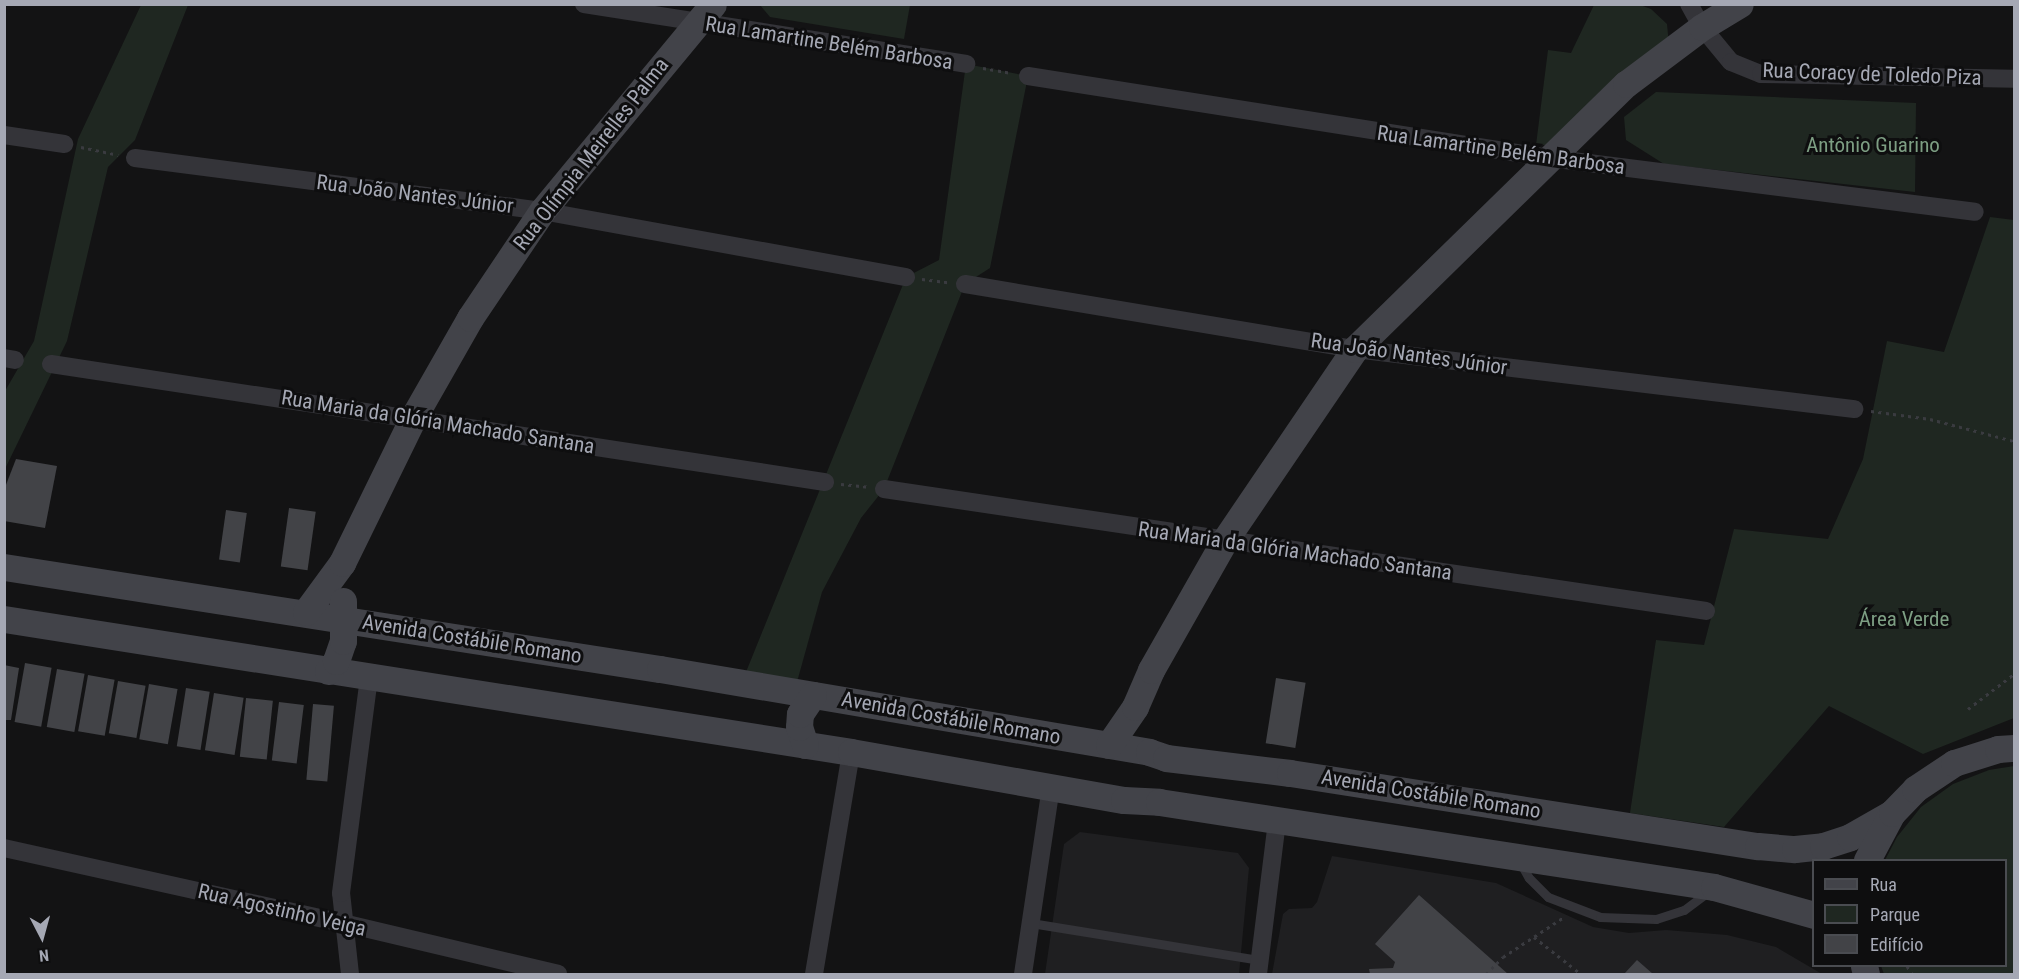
<!DOCTYPE html>
<meta charset="utf-8">
<style>
body{margin:0}
#map{position:relative;width:2019px;height:979px;overflow:hidden;background:#131314;font-family:"Roboto Condensed",sans-serif}
div>[style]{position:absolute}
.built>*{inset:0;background:#1f1f21}
.green>*{inset:0;background:#1f2721}
.building>*{inset:0;background:#424347;transform-origin:0 0}
.path>*{height:3px;margin-top:-1.5px;transform-origin:0;background:repeating-linear-gradient(90deg,#3a3b40 0 3px,transparent 0 7.5px)}
.lane>*{height:9px;margin:-4.5px;padding:0 4.5px;transform-origin:4.5px;border-radius:4.5px;background:#343439}
.street>*{height:18px;margin:-9px;padding:0 9px;transform-origin:9px;border-radius:9px;background:#343439}
.secondary>*{height:27px;margin:-13.5px;padding:0 13.5px;transform-origin:13.5px;border-radius:13.5px;background:#424349}
span{translate:-50% -50%;white-space:nowrap;text-align:center;line-height:1.15;-webkit-text-stroke:6px #0e0e0f;paint-order:stroke}
.street-label{font-size:21px;color:#a5a8b4}
.park-label{font-size:21px;color:#7d9e83}
.frame{position:absolute;inset:0;border:6px solid #a5a8b4;pointer-events:none}
.legend{position:absolute;left:1812px;top:859px;width:195px;height:108px;box-sizing:border-box;background:#0e0e0f;border:2px solid #4a4c51;margin:0;padding:8px 10px;list-style:none;font-size:18px;color:#a5a8b4}
.legend li{display:flex;align-items:center;gap:12px;height:30px}
.legend b{width:30px;border:2px solid #4a4c51}
.north{position:absolute;left:12px;top:907px;width:60px;height:60px;-webkit-text-stroke:4px #0e0e0f;paint-order:stroke;rotate:174deg;font-size:16px;font-weight:700;line-height:24px;text-align:center;color:#a5a8b4}
.north::after{content:'';display:block;margin:auto;width:21px;height:27px;background:#a5a8b4;clip-path:polygon(50% 0,100% 100%,50% 72%,0 100%)}
</style>
<div id="map">
<div class="built">
<i style="clip-path:polygon(1080px 832px,1238px 853px,1249px 868px,1239px 974px,1045px 974px,1064px 844px)"></i>
<i style="clip-path:polygon(1332px 856px,1496px 883px,1593px 927px,1629px 933px,1666px 930px,1727px 935px,1776px 947px,1822px 974px,1272px 974px,1283px 914px,1289px 909px,1312px 908px,1317px 902px)"></i>
</div>
<div class="green">
<i style="clip-path:polygon(141px 5px,188px 5px,135px 140px,108px 167px,67px 341px,5px 469px,5px 391px,34px 341px,78px 139px)"></i>
<i style="clip-path:polygon(760px 5px,910px 5px,904px 39px,770px 17px)"></i>
<i style="clip-path:polygon(1594px 5px,1640px 5px,1651px 9px,1667px 24px,1669px 45px,1549px 145px,1536px 145px,1548px 50px,1571px 53px)"></i>
<i style="clip-path:polygon(966px 64px,1028px 76px,990px 268px,965px 284px,884px 489px,861px 518px,822px 592px,797px 682px,746px 672px,906px 277px,939px 260px)"></i>
<i style="clip-path:polygon(1656px 92px,1916px 103px,1915px 192px,1664px 164px,1626px 140px,1624px 117px)"></i>
<i style="clip-path:polygon(1990px 217px,2014px 220px,2014px 718px,1923px 754px,1829px 706px,1724px 827px,1630px 813px,1656px 640px,1704px 645px,1734px 529px,1828px 539px,1863px 459px,1887px 341px,1944px 352px)"></i>
<i style="clip-path:polygon(2014px 766px,2014px 974px,1884px 974px,1881px 966px,2006px 966px,2006px 860px,1885px 860px,1897px 837px,1921px 807px,1953px 784px,1989px 770px)"></i>
</div>
<div class="building">
<i style="clip-path:polygon(16px 459px,57px 466px,45px 528px,4px 521px,4px 490px)"></i>
<i style="left:289px;top:508px;width:27px;height:59px;rotate:8deg"></i>
<i style="left:226px;top:510px;width:21px;height:50px;rotate:8deg"></i>
<i style="left:25px;top:663px;width:27px;height:60px;rotate:10deg"></i>
<i style="clip-path:polygon(4px 665px,19px 668px,11px 720px,4px 720px)"></i>
<i style="left:57px;top:669px;width:28px;height:59px;rotate:10deg"></i>
<i style="left:88px;top:675px;width:27px;height:57px;rotate:10deg"></i>
<i style="left:1276px;top:678px;width:30px;height:66px;rotate:9deg"></i>
<i style="left:118px;top:681px;width:28px;height:53px;rotate:10deg"></i>
<i style="left:149px;top:684px;width:29px;height:56px;rotate:10deg"></i>
<i style="left:186px;top:688px;width:24px;height:59px;rotate:9deg"></i>
<i style="left:214px;top:693px;width:30px;height:58px;rotate:9deg"></i>
<i style="left:246px;top:698px;width:27px;height:59px;rotate:6deg"></i>
<i style="left:279px;top:702px;width:25px;height:59px;rotate:7deg"></i>
<i style="left:313px;top:704px;width:21px;height:76px;rotate:5deg"></i>
<i style="clip-path:polygon(1419px 895px,1508px 974px,1370px 974px,1369px 969px,1393px 968px,1395px 962px,1375px 944px)"></i>
<i style="clip-path:polygon(1637px 960px,1653px 974px,1624px 974px)"></i>
</div>
<div class="path">
<i style="left:983px;top:68px;width:29px;rotate:10deg"></i>
<i style="left:81px;top:147px;width:38px;rotate:12deg"></i>
<i style="left:922px;top:279px;width:26px;rotate:7deg"></i>
<i style="left:1871px;top:411px;width:60px;rotate:7.7deg"></i>
<i style="left:1930px;top:419px;width:87px;rotate:14.7deg"></i>
<i style="left:841px;top:484px;width:27px;rotate:6deg"></i>
<i style="left:1968px;top:709px;width:58px;rotate:-37.3deg"></i>
<i style="left:1534px;top:937px;width:60px;rotate:38.2deg"></i>
<i style="left:1907px;top:966px;width:9px;rotate:58deg"></i>
<i style="left:1486px;top:974px;width:24px;rotate:-45deg"></i>
<i style="left:1503px;top:957px;width:73px;rotate:-33.3deg"></i>
</div>
<div class="lane">
<i style="left:1520px;top:862px;width:18px;rotate:61deg"></i>
<i style="left:1529px;top:878px;width:27px;rotate:45deg"></i>
<i style="left:1548px;top:897px;width:56px;rotate:21deg"></i>
<i style="left:1600px;top:917px;width:56px;rotate:2deg"></i>
<i style="left:1656px;top:919px;width:29px;rotate:-18deg"></i>
<i style="left:1684px;top:910px;width:31px;rotate:-37deg"></i>
<i style="left:1031px;top:923px;width:232px;rotate:9.2deg"></i>
</div>
<div class="street">
<i style="left:584px;top:4px;width:387px;rotate:8.9deg"></i>
<i style="left:1689px;top:4px;width:26px;rotate:61deg"></i>
<i style="left:1702px;top:27px;width:45px;rotate:50.4deg"></i>
<i style="left:1731px;top:62px;width:32px;rotate:22deg"></i>
<i style="left:1761px;top:74px;width:253px;rotate:1.1deg"></i>
<i style="left:1028px;top:76px;width:527px;rotate:8.94deg"></i>
<i style="left:1549px;top:158px;width:429px;rotate:7.2deg"></i>
<i style="left:4px;top:135px;width:61px;rotate:8.5deg"></i>
<i style="left:135px;top:158px;width:410px;rotate:7.4deg"></i>
<i style="left:542px;top:211px;width:370px;rotate:10.3deg"></i>
<i style="left:965px;top:284px;width:395px;rotate:9.5deg"></i>
<i style="left:1355px;top:349px;width:503px;rotate:6.86deg"></i>
<i style="left:4px;top:358px;width:11px;rotate:10deg"></i>
<i style="left:51px;top:364px;width:783px;rotate:8.67deg"></i>
<i style="left:884px;top:489px;width:831px;rotate:8.44deg"></i>
<i style="left:4px;top:848px;width:347px;rotate:12.5deg"></i>
<i style="left:343px;top:923px;width:221px;rotate:13.3deg"></i>
<i style="left:350px;top:974px;width:81px;rotate:-96.3deg"></i>
<i style="left:341px;top:893px;width:219px;rotate:-82.6deg"></i>
<i style="left:814px;top:974px;width:225px;rotate:-80.5deg"></i>
<i style="left:1023px;top:974px;width:189px;rotate:-81.5deg"></i>
<i style="left:1258px;top:974px;width:153px;rotate:-82.9deg"></i>
</div>
<div class="secondary">
<i style="left:4px;top:567px;width:664px;rotate:8.84deg"></i>
<i style="left:660px;top:669px;width:496px;rotate:9.6deg"></i>
<i style="left:1149px;top:752px;width:18px;rotate:19deg"></i>
<i style="left:1166px;top:758px;width:125px;rotate:6.9deg"></i>
<i style="left:1290px;top:773px;width:474px;rotate:8.9deg"></i>
<i style="left:1758px;top:846px;width:37px;rotate:5deg"></i>
<i style="left:1795px;top:849px;width:28px;rotate:-6deg"></i>
<i style="left:1823px;top:846px;width:28px;rotate:-18deg"></i>
<i style="left:1850px;top:837px;width:48px;rotate:-29.7deg"></i>
<i style="left:306px;top:612px;width:61px;rotate:-53.7deg"></i>
<i style="left:342px;top:563px;width:161px;rotate:-63.9deg"></i>
<i style="left:413px;top:418px;width:115px;rotate:-60.3deg"></i>
<i style="left:470px;top:318px;width:129px;rotate:-56.1deg"></i>
<i style="left:542px;top:211px;width:268px;rotate:-50.4deg"></i>
<i style="left:4px;top:619px;width:857px;rotate:8.92deg"></i>
<i style="left:851px;top:752px;width:277px;rotate:10deg"></i>
<i style="left:1124px;top:800px;width:35px;rotate:3deg"></i>
<i style="left:1159px;top:802px;width:561px;rotate:8.71deg"></i>
<i style="left:1714px;top:887px;width:104px;rotate:15.6deg"></i>
<i style="left:328px;top:671px;width:13px;rotate:-51deg"></i>
<i style="left:336px;top:661px;width:21px;rotate:-71deg"></i>
<i style="left:343px;top:641px;width:40px;rotate:-90deg"></i>
<i style="left:805px;top:745px;width:19px;rotate:-108deg"></i>
<i style="left:799px;top:727px;width:13px;rotate:-86deg"></i>
<i style="left:800px;top:714px;width:23px;rotate:-56deg"></i>
<i style="left:1109px;top:745px;width:46px;rotate:-55.6deg"></i>
<i style="left:1135px;top:707px;width:40px;rotate:-66.6deg"></i>
<i style="left:1151px;top:670px;width:150px;rotate:-60.4deg"></i>
<i style="left:1225px;top:540px;width:231px;rotate:-55.8deg"></i>
<i style="left:1355px;top:349px;width:379px;rotate:-44.4deg"></i>
<i style="left:1626px;top:84px;width:95px;rotate:-36.9deg"></i>
<i style="left:1702px;top:27px;width:44px;rotate:-31.2deg"></i>
<i style="left:1867px;top:860px;width:53px;rotate:-62deg"></i>
<i style="left:1892px;top:813px;width:33px;rotate:-46deg"></i>
<i style="left:1915px;top:789px;width:47px;rotate:-33.7deg"></i>
<i style="left:1954px;top:763px;width:46px;rotate:-17.7deg"></i>
<i style="left:1998px;top:749px;width:16px;rotate:-4deg"></i>
<i style="left:1864px;top:966px;width:8px;rotate:76deg"></i>
</div>
<div class="street-label">
<span style="left:829px;top:43px;rotate:9deg">Rua Lamartine Belém Barbosa</span>
<span style="left:1872px;top:74px;rotate:2deg">Rua Coracy de Toledo Piza</span>
<span style="left:1501px;top:150px;rotate:8deg">Rua Lamartine Belém Barbosa</span>
<span style="left:591px;top:154px;rotate:-52deg">Rua Olímpia Meirelles Palma</span>
<span style="left:415px;top:194px;rotate:7deg">Rua João Nantes Júnior</span>
<span style="left:1409px;top:354px;rotate:8deg">Rua João Nantes Júnior</span>
<span style="left:438px;top:422px;rotate:9deg">Rua Maria da Glória Machado Santana</span>
<span style="left:1295px;top:551px;rotate:8deg">Rua Maria da Glória Machado Santana</span>
<span style="left:472px;top:639px;rotate:9deg">Avenida Costábile Romano</span>
<span style="left:951px;top:718px;rotate:10deg">Avenida Costábile Romano</span>
<span style="left:1431px;top:794px;rotate:9deg">Avenida Costábile Romano</span>
<span style="left:282px;top:910px;rotate:13deg">Rua Agostinho Veiga</span>
</div>
<div class="park-label">
<span style="left:1873px;top:145px">Antônio Guarino</span>
<span style="left:1904px;top:619px">Área Verde</span>
</div>
<div class="frame"></div>
<ul class="legend">
<li><b style="height:8px;background:#424349"></b>Rua</li>
<li><b style="height:16px;background:#1f2721"></b>Parque</li>
<li><b style="height:16px;background:#424347"></b>Edifício</li>
</ul>
<div class="north">N</div>
</div>
